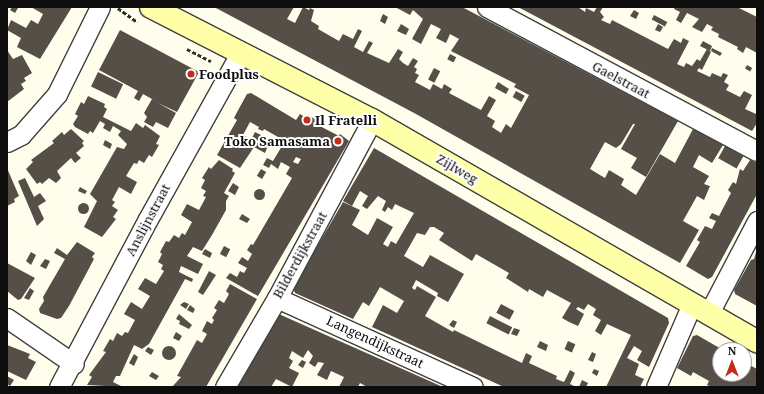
<!DOCTYPE html>
<style>
body{margin:0}
#map{position:relative;width:764px;height:394px;overflow:hidden;background:#fffeec;font-family:"Noto Serif",serif}
div>[style]{position:absolute}
.building>*{inset:0;background:#564f48;transform-origin:0 0}
.round{border-radius:50%}
.path>*{height:2.5px;margin-top:-1.25px;transform-origin:0;background:repeating-linear-gradient(90deg,#2f2f2f 0 4px,transparent 0 6px)}
.roads{filter:drop-shadow(1px 0 #404040) drop-shadow(-1px 0 #404040) drop-shadow(0 1px #404040) drop-shadow(0 -1px #404040)}
.street>*{height:19px;margin:-9.5px;padding:0 9.5px;transform-origin:9.5px;border-radius:9.5px;background:#fff}
.secondary>*{height:22px;margin:-11px;padding:0 11px;transform-origin:11px;border-radius:11px;background:#feffa7}
.dots>*{width:11px;height:11px;translate:-50% -50%;box-sizing:border-box;border:2px solid #fff;border-radius:50%}
span{translate:-50% -50%;white-space:nowrap;text-align:center;line-height:1.15;-webkit-text-stroke:4px #fff;paint-order:stroke}
.poi-label{font-size:13px;color:#0d0d0d;font-weight:700}
.left{translate:0 -50%;text-align:left}
.right{translate:-100% -50%;text-align:right}
.street-label{font-size:13px;color:#0d0d0d}
.frame{position:absolute;inset:0;border:8px solid #0d0d0d;pointer-events:none}
.north{position:absolute;left:712px;top:342px;width:40px;height:40px;box-sizing:border-box;background:#fff;border:1px solid #9e9e9e;border-radius:50%;rotate:0deg;font-size:11px;font-weight:700;line-height:16px;text-align:center;color:#0d0d0d}
.north::after{content:'';display:block;margin:auto;width:14px;height:18px;background:#c32b1e;clip-path:polygon(50% 0,100% 100%,50% 72%,0 100%)}
</style>
<div id="map">
<div class="building">
<i style="clip-path:polygon(12px 7px,18px 8px,15px 13px,10px 10px)"></i>
<i style="clip-path:polygon(31px 7px,72px 7px,40px 59px,17px 47px,21px 38px,7px 30px,11px 20px,26px 28px,31px 20px,38px 24px,43px 14px)"></i>
<i style="clip-path:polygon(214px 7px,294px 7px,287px 19px,295px 23px,303px 7px,309px 10px,310px 8px,314px 10px,311px 21px,319px 26px,318px 29px,339px 41px,343px 34px,353px 39px,358px 29px,362px 31px,354px 47px,363px 52px,369px 41px,373px 43px,367px 53px,389px 63px,398px 49px,403px 52px,399px 59px,403px 63px,408px 66px,413px 58px,418px 61px,414px 67px,417px 69px,415px 73px,419px 75px,415px 82px,430px 90px,433px 84px,442px 89px,444px 84px,452px 89px,449px 93px,481px 110px,489px 96px,496px 100px,487px 116px,495px 121px,492px 127px,501px 133px,506px 124px,511px 128px,529px 95px,514px 87px,516px 84px,451px 51px,459px 39px,450px 34px,446px 43px,436px 38px,441px 29px,431px 24px,421px 44px,412px 39px,423px 19px,413px 10px,410px 15px,395px 7px,462px 7px,678px 121px,646px 177px,631px 168px,637px 158px,621px 149px,635px 124px,633px 124px,621px 144px,616px 148px,605px 142px,590px 169px,605px 178px,609px 170px,624px 179px,621px 185px,636px 195px,660px 154px,675px 163px,693px 129px,723px 145px,712px 163px,699px 155px,693px 167px,709px 176px,704px 184px,710px 186px,704px 200px,697px 196px,683px 221px,699px 230px,680px 263px,416px 114px)"></i>
<i style="clip-path:polygon(518px 7px,578px 7px,585px 12px,586px 8px,594px 12px,597px 7px,603px 7px,600px 12px,604px 17px,601px 20px,610px 24px,612px 20px,668px 49px,674px 39px,681px 43px,683px 38px,689px 41px,677px 64px,684px 67px,686px 63px,692px 66px,697px 59px,700px 61px,707px 49px,711px 52px,702px 70px,699px 68px,697px 71px,710px 77px,712px 73px,721px 77px,723px 73px,728px 75px,724px 82px,729px 85px,726px 90px,740px 97px,744px 91px,752px 95px,745px 109px,756px 114px,757px 112px,757px 123px,752px 131px)"></i>
<i style="clip-path:polygon(675px 7px,737px 7px,757px 17px,757px 53px,746px 47px,743px 53px,737px 49px,738px 47px,718px 37px,719px 34px,711px 30px,713px 27px,707px 24px,702px 32px,692px 27px,699px 19px,687px 13px,681px 23px,676px 20px,680px 12px,674px 9px)"></i>
<i style="clip-path:polygon(634px 10px,639px 13px,636px 19px,630px 16px)"></i>
<i style="clip-path:polygon(383px 14px,388px 17px,385px 24px,380px 21px)"></i>
<i style="left:654px;top:15px;width:15px;height:5px;rotate:28deg"></i>
<i style="clip-path:polygon(401px 24px,409px 29px,406px 35px,397px 31px)"></i>
<i style="clip-path:polygon(658px 24px,663px 27px,660px 32px,655px 30px)"></i>
<i style="clip-path:polygon(120px 30px,199px 72px,177px 112px,158px 103px,176px 113px,168px 128px,156px 122px,153px 127px,144px 122px,147px 117px,144px 113px,152px 99px,143px 94px,139px 101px,134px 98px,138px 91px,99px 70px)"></i>
<i style="clip-path:polygon(703px 41px,712px 46px,710px 51px,700px 46px)"></i>
<i style="clip-path:polygon(712px 48px,722px 53px,720px 56px,711px 51px)"></i>
<i style="clip-path:polygon(7px 50px,13px 59px,22px 55px,32px 73px,24px 78px,26px 81px,21px 84px,24px 89px,7px 102px)"></i>
<i style="left:450px;top:54px;width:7px;height:6px;rotate:27deg"></i>
<i style="left:747px;top:65px;width:6px;height:4px;rotate:31deg"></i>
<i style="left:434px;top:68px;width:7px;height:13px;rotate:27deg"></i>
<i style="left:98px;top:72px;width:28px;height:16px;rotate:26deg"></i>
<i style="clip-path:polygon(498px 82px,509px 89px,506px 94px,495px 88px)"></i>
<i style="left:516px;top:91px;width:10px;height:7px;rotate:29deg"></i>
<i style="clip-path:polygon(evenodd,251px 93px,296px 120px,300px 114px,306px 118px,310px 116px,315px 119px,316px 124px,339px 136px,340px 134px,349px 141px,258px 296px,226px 278px,230px 273px,237px 277px,240px 271px,244px 273px,247px 268px,238px 263px,242px 257px,248px 261px,252px 254px,247px 250px,251px 244px,253px 245px,292px 178px,286px 174px,290px 167px,281px 162px,278px 169px,271px 164px,269px 168px,263px 165px,267px 158px,273px 161px,285px 141px,264px 129px,263px 131px,258px 129px,259px 127px,250px 122px,243px 135px,267px 148px,265px 153px,254px 147px,240px 168px,217px 155px,237px 120px,234px 118px,236px 114px,247px 94px,251px 93px,296px 157px,301px 159px,298px 164px,293px 162px,296px 157px)"></i>
<i style="clip-path:polygon(88px 96px,105px 104px,104px 107px,107px 109px,103px 117px,131px 131px,136px 123px,143px 128px,145px 125px,160px 136px,156px 144px,159px 145px,152px 157px,149px 155px,144px 163px,139px 160px,137px 164px,134px 163px,126px 176px,137px 182px,131px 194px,119px 187px,112px 200px,115px 202px,112px 206px,118px 210px,113px 217px,116px 219px,102px 237px,84px 227px,97px 201px,90px 194px,117px 147px,124px 149px,127px 144px,118px 135px,121px 131px,113px 126px,110px 132px,103px 128px,105px 124px,100px 121px,93px 133px,90px 131px,88px 134px,75px 127px,73px 124px,78px 116px,75px 114px,81px 102px,84px 104px)"></i>
<i style="clip-path:polygon(71px 129px,84px 141px,82px 143px,84px 146px,76px 153px,81px 158px,75px 163px,71px 158px,57px 171px,61px 178px,56px 183px,49px 178px,42px 184px,40px 182px,37px 184px,26px 169px,33px 162px,31px 160px,54px 143px,52px 141px,62px 132px,64px 135px)"></i>
<i style="clip-path:polygon(255px 132px,261px 135px,257px 141px,252px 138px)"></i>
<i style="clip-path:polygon(105px 140px,112px 144px,110px 149px,103px 145px)"></i>
<i style="left:725px;top:146px;width:21px;height:14px;rotate:29deg"></i>
<i style="clip-path:polygon(374px 148px,668px 318px,669px 323px,649px 367px,637px 360px,642px 351px,634px 346px,627px 358px,639px 364px,635px 375px,644px 379px,640px 387px,606px 387px,631px 335px,607px 324px,601px 335px,595px 331px,601px 320px,593px 315px,596px 309px,588px 304px,584px 310px,578px 307px,576px 309px,584px 314px,578px 326px,569px 322px,562px 318px,571px 303px,547px 290px,543px 297px,529px 289px,528px 292px,506px 278px,509px 273px,476px 254px,472px 261px,439px 240px,444px 233px,434px 227px,430px 227px,425px 235px,417px 233px,404px 256px,423px 267px,430px 255px,464px 274px,448px 302px,437px 296px,438px 293px,416px 280px,412px 288px,415px 290px,417px 286px,436px 297px,425px 316px,453px 332px,454px 330px,522px 363px,526px 353px,532px 356px,529px 363px,557px 376px,556px 379px,564px 382px,570px 370px,575px 373px,570px 384px,576px 387px,504px 387px,372px 327px,383px 305px,397px 313px,404px 301px,380px 287px,369px 306px,363px 302px,353px 319px,295px 293px,293px 288px,343px 202px,360px 210px,352px 225px,368px 235px,377px 218px,393px 227px,383px 244px,388px 247px,391px 241px,396px 244px,411px 218px,414px 213px,395px 204px,392px 210px,388px 207px,385px 212px,382px 210px,386px 201px,378px 196px,367px 209px,362px 206px,368px 196px,360px 191px,352px 206px,343px 201px)"></i>
<i style="clip-path:polygon(219px 160px,233px 169px,232px 171px,235px 173px,224px 193px,229px 196px,226px 201px,226px 210px,212px 235px,202px 251px,193px 247px,187px 256px,203px 264px,198px 274px,181px 266px,179px 272px,193px 279px,192px 282px,185px 279px,149px 344px,142px 349px,134px 345px,120px 376px,116px 376px,113px 382px,123px 387px,87px 385px,92px 377px,89px 375px,106px 352px,103px 351px,110px 339px,113px 341px,117px 333px,122px 336px,125px 332px,128px 333px,135px 320px,124px 314px,131px 302px,142px 309px,150px 296px,138px 289px,145px 278px,156px 284px,164px 271px,161px 269px,163px 265px,158px 262px,162px 254px,160px 252px,166px 241px,169px 242px,174px 235px,179px 238px,182px 233px,185px 235px,192px 222px,181px 215px,187px 204px,199px 210px,206px 197px,203px 196px,206px 191px,201px 188px,205px 180px,202px 178px,209px 167px,211px 169px)"></i>
<i style="clip-path:polygon(750px 160px,757px 163px,757px 194px,712px 277px,708px 279px,686px 266px,700px 242px,697px 240px,705px 226px,712px 229px,716px 221px,709px 218px,712px 213px,719px 216px,731px 193px,728px 190px,733px 182px,736px 184px,740px 169px,743px 171px)"></i>
<i style="clip-path:polygon(7px 168px,19px 196px,14px 199px,15px 202px,7px 206px)"></i>
<i style="left:261px;top:169px;width:6px;height:8px;rotate:31deg"></i>
<i style="clip-path:polygon(25px 178px,34px 197px,40px 193px,46px 201px,38px 206px,44px 219px,37px 226px,18px 181px)"></i>
<i style="clip-path:polygon(233px 183px,239px 187px,235px 195px,228px 191px)"></i>
<i style="clip-path:polygon(80px 187px,87px 191px,85px 194px,78px 191px)"></i>
<i class="round" style="left:253.5px;top:188.5px;width:11px;height:11px"></i>
<i class="round" style="left:77.5px;top:202.5px;width:11px;height:11px"></i>
<i style="clip-path:polygon(242px 214px,250px 219px,247px 223px,239px 219px)"></i>
<i style="clip-path:polygon(77px 242px,95px 253px,92px 257px,94px 259px,69px 306px,61px 318px,57px 319px,40px 313px,39px 309px,44px 301px,43px 297px,65px 259px,54px 253px,57px 248px,67px 255px)"></i>
<i style="left:224px;top:246px;width:7px;height:9px;rotate:27deg"></i>
<i style="clip-path:polygon(205px 249px,212px 253px,210px 258px,202px 254px)"></i>
<i style="clip-path:polygon(757px 249px,757px 306px,735px 294px,734px 290px,751px 260px,754px 259px)"></i>
<i style="clip-path:polygon(31px 252px,36px 255px,31px 265px,26px 261px)"></i>
<i style="clip-path:polygon(45px 259px,50px 261px,46px 269px,40px 266px)"></i>
<i style="clip-path:polygon(7px 263px,35px 278px,21px 299px,18px 300px,7px 291px)"></i>
<i style="clip-path:polygon(209px 271px,216px 275px,203px 295px,198px 292px)"></i>
<i style="clip-path:polygon(230px 284px,257px 299px,206px 387px,172px 387px,181px 377px,177px 376px,197px 340px,202px 343px,207px 334px,202px 331px,207px 321px,212px 324px,214px 320px,212px 318px,217px 310px,214px 308px,219px 300px,224px 303px,229px 294px,226px 291px)"></i>
<i style="clip-path:polygon(30px 288px,34px 291px,29px 300px,24px 298px)"></i>
<i style="clip-path:polygon(184px 302px,189px 304px,186px 309px,180px 305px)"></i>
<i style="left:501px;top:304px;width:15px;height:10px;rotate:28deg"></i>
<i style="clip-path:polygon(190px 305px,195px 309px,193px 313px,187px 310px)"></i>
<i style="clip-path:polygon(179px 314px,192px 325px,189px 329px,179px 324px,180px 321px,176px 319px)"></i>
<i style="clip-path:polygon(277px 315px,281px 315px,443px 387px,367px 387px,360px 383px,358px 387px,339px 387px,344px 377px,331px 371px,327px 380px,317px 375px,324px 363px,318px 362px,315px 367px,309px 363px,313px 356px,308px 350px,303px 358px,292px 351px,289px 358px,293px 361px,289px 368px,299px 373px,292px 387px,276px 379px,271px 387px,236px 387px)"></i>
<i style="left:490px;top:316px;width:25px;height:8px;rotate:27deg"></i>
<i style="clip-path:polygon(453px 320px,457px 322px,454px 328px,449px 325px)"></i>
<i style="clip-path:polygon(514px 328px,520px 330px,517px 336px,511px 334px)"></i>
<i style="clip-path:polygon(176px 332px,182px 336px,179px 341px,173px 338px)"></i>
<i style="clip-path:polygon(697px 335px,723px 350px,720px 350px,720px 374px,744px 374px,744px 362px,757px 369px,757px 387px,711px 387px,707px 385px,709px 381px,693px 372px,691px 376px,677px 368px,693px 336px)"></i>
<i style="clip-path:polygon(540px 341px,548px 345px,546px 351px,537px 347px)"></i>
<i style="left:568px;top:341px;width:8px;height:9px;rotate:23deg"></i>
<i style="clip-path:polygon(7px 345px,30px 354px,28px 358px,36px 362px,26px 380px,7px 371px)"></i>
<i class="round" style="left:162px;top:346px;width:14px;height:14px"></i>
<i style="clip-path:polygon(148px 347px,154px 350px,151px 355px,145px 351px)"></i>
<i style="clip-path:polygon(592px 352px,596px 354px,593px 362px,588px 360px)"></i>
<i style="clip-path:polygon(134px 354px,138px 357px,134px 366px,129px 363px)"></i>
<i style="clip-path:polygon(302px 360px,306px 362px,303px 368px,298px 365px)"></i>
<i style="clip-path:polygon(594px 369px,599px 371px,597px 376px,592px 373px)"></i>
<i style="clip-path:polygon(152px 372px,159px 376px,156px 380px,149px 376px)"></i>
<i style="clip-path:polygon(7px 376px,14px 380px,10px 386px,7px 384px)"></i>
<i style="clip-path:polygon(582px 380px,588px 383px,586px 387px,579px 387px)"></i>
</div>
<div class="path">
<i style="left:118px;top:8px;width:24px;rotate:36deg"></i>
<i style="left:187px;top:49px;width:27px;rotate:27deg"></i>
</div>
<div class="roads">
<div class="street">
<i style="left:487px;top:7px;width:306px;rotate:28.1deg"></i>
<i style="left:7px;top:142px;width:16px;rotate:-27deg"></i>
<i style="left:21px;top:135px;width:55px;rotate:-48.7deg"></i>
<i style="left:57px;top:94px;width:97px;rotate:-63.7deg"></i>
<i style="left:277px;top:298px;width:215px;rotate:24.4deg"></i>
<i style="left:709px;top:313px;width:104px;rotate:-62.4deg"></i>
<i style="left:7px;top:318px;width:81px;rotate:34.5deg"></i>
<i style="left:59px;top:387px;width:190px;rotate:-62.1deg"></i>
<i style="left:148px;top:219px;width:189px;rotate:-60.9deg"></i>
<i style="left:225px;top:387px;width:103px;rotate:-59.7deg"></i>
<i style="left:277px;top:298px;width:202px;rotate:-61.9deg"></i>
<i style="left:656px;top:387px;width:90px;rotate:-66.6deg"></i>
</div>
<div class="secondary">
<i style="left:151px;top:7px;width:248px;rotate:27.1deg"></i>
<i style="left:372px;top:120px;width:444px;rotate:29.9deg"></i>
</div>
</div>
<div class="dots">
<i style="left:191px;top:74px;background:#c32b1e"></i>
<i style="left:307px;top:120px;background:#c32b1e"></i>
<i style="left:338px;top:141px;background:#c32b1e"></i>
</div>
<div class="poi-label">
<span class="left" style="left:199px;top:74px">Foodplus</span>
<span class="left" style="left:315px;top:120px">Il Fratelli</span>
<span class="right" style="left:330px;top:141px">Toko Samasama</span>
</div>
<div class="street-label">
<span style="left:621px;top:80px;rotate:28deg">Gaelstraat</span>
<span style="left:457px;top:169px;rotate:30deg">Zijlweg</span>
<span style="left:148px;top:220px;rotate:-62deg">Anslijnstraat</span>
<span style="left:300px;top:255px;rotate:-61deg">Bilderdijkstraat</span>
<span style="left:375px;top:342px;rotate:25deg">Langendijkstraat</span>
</div>
<div class="frame"></div>
<div class="north">N</div>
</div>
